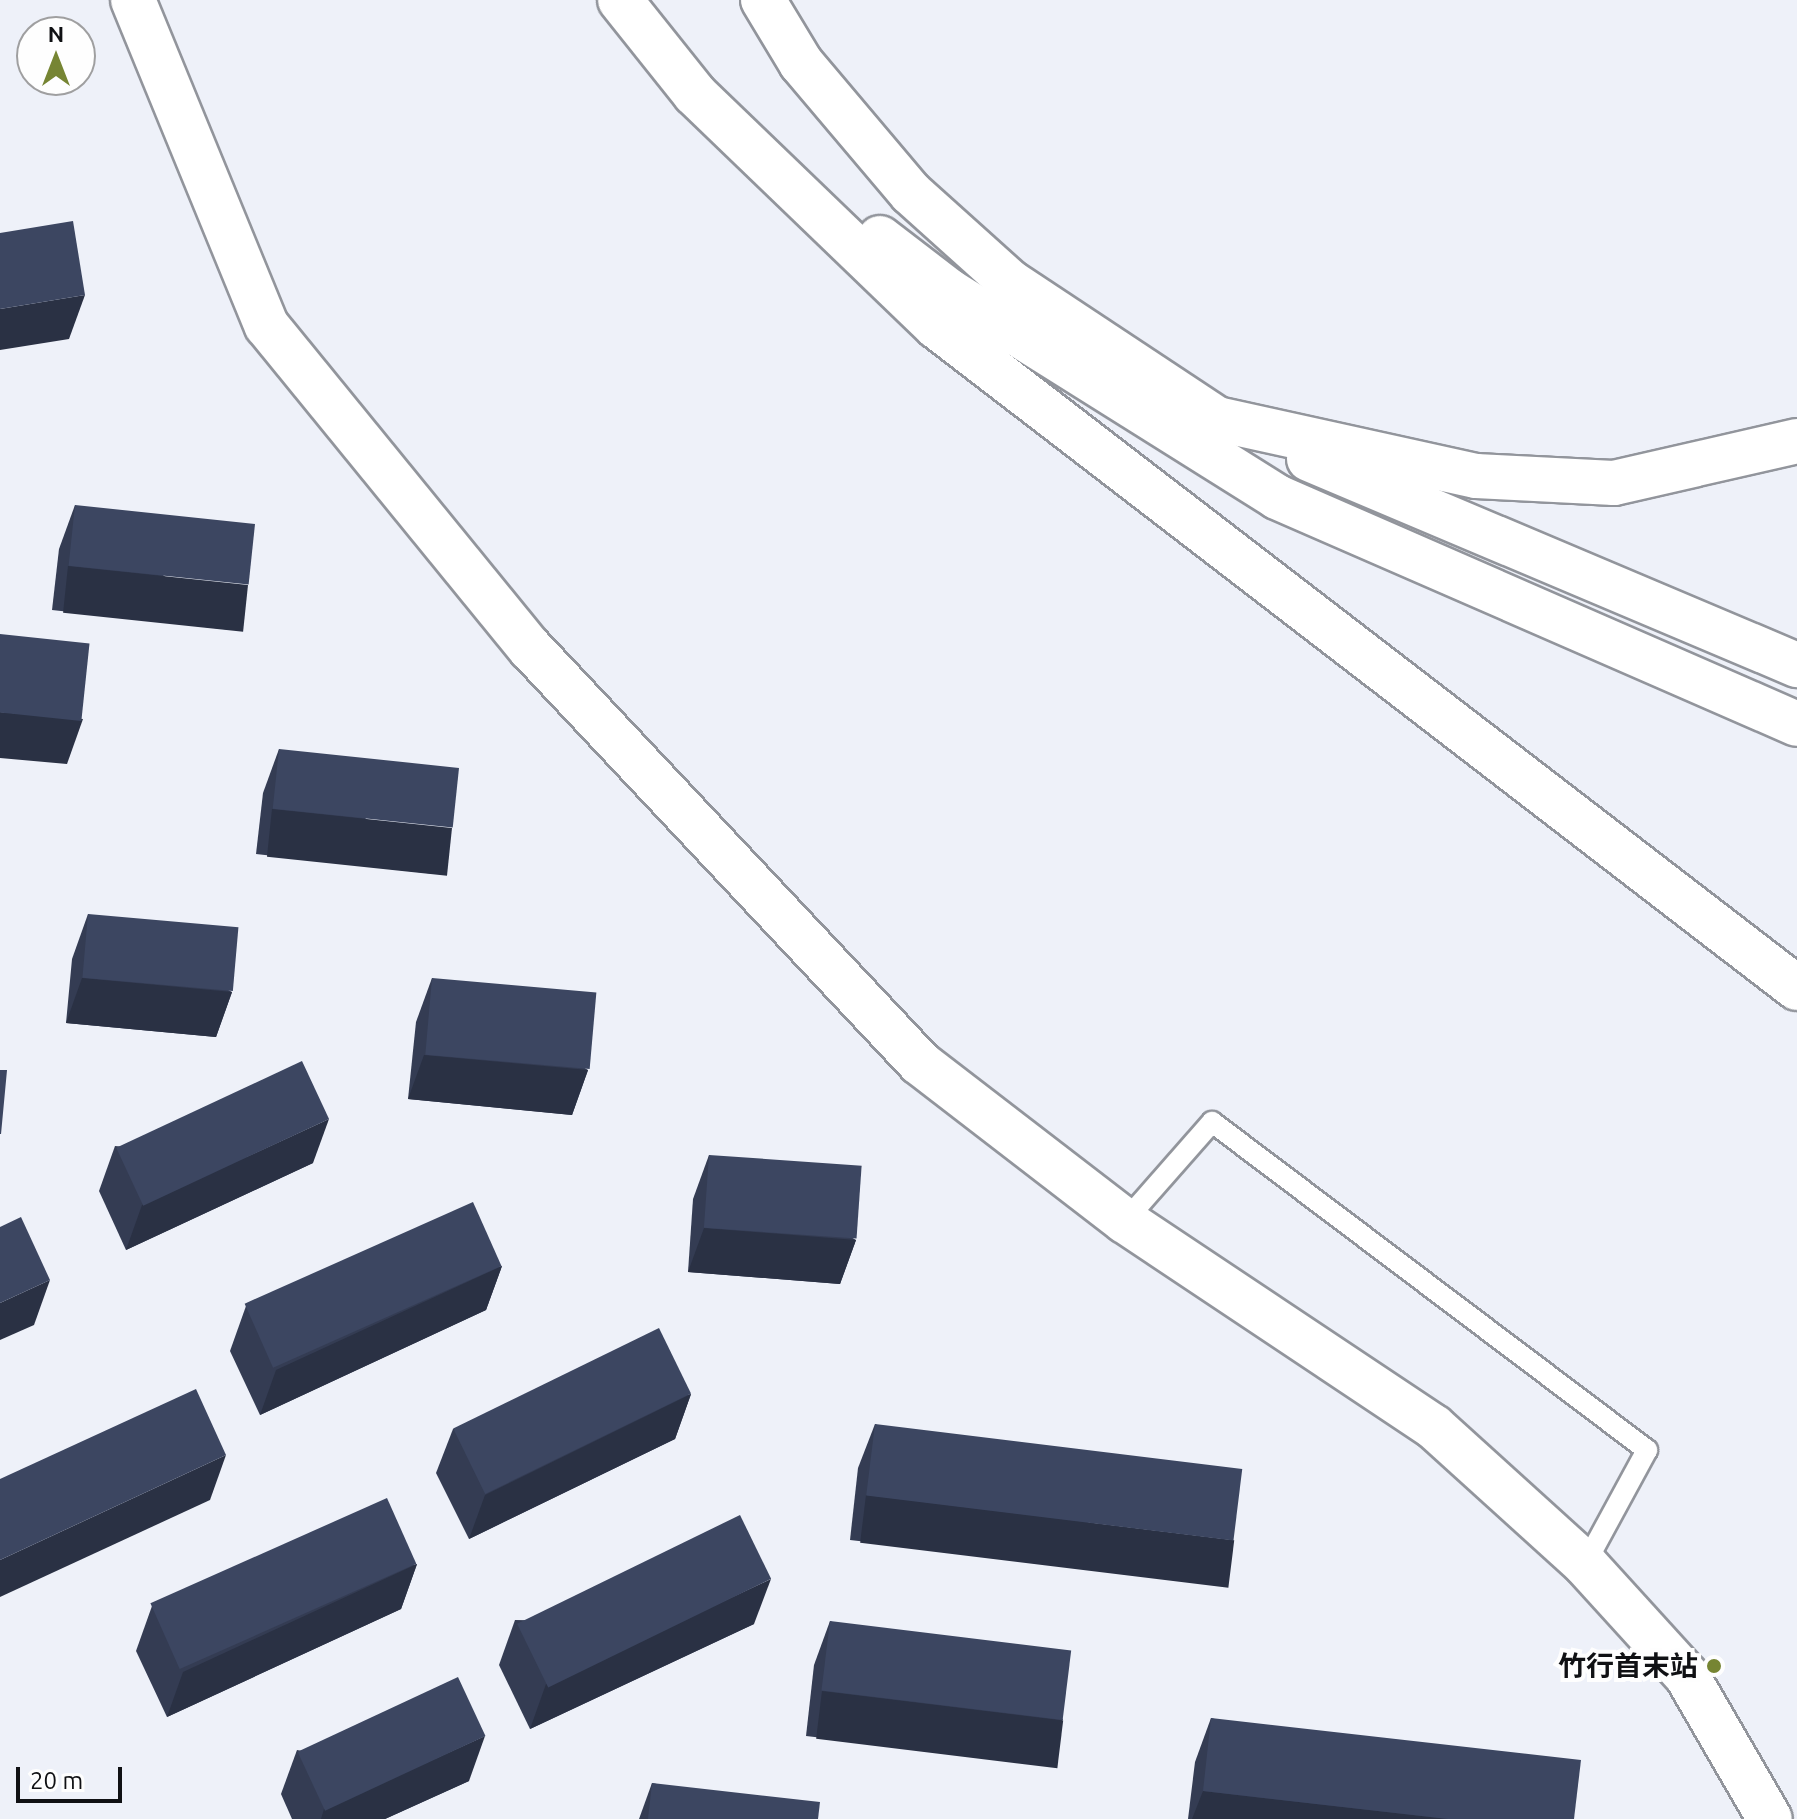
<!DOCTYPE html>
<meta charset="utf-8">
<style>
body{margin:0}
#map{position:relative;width:1797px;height:1819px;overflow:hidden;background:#eef1f9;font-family:Ubuntu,"Noto Sans SC",sans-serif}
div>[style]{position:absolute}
.roads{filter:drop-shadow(2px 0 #92959c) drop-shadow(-2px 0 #92959c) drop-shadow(0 2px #92959c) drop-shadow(0 -2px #92959c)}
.service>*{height:20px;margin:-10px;padding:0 10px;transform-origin:10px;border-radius:10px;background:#fff}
.tertiary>*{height:44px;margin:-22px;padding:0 22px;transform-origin:22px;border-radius:22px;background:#fff}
.motorway>*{height:44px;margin:-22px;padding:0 22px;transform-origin:22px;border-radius:22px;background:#fff}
.wall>*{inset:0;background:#343c53}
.shaded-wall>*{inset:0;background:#2a3144;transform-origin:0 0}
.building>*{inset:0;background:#3c4661;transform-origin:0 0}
.dots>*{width:22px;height:22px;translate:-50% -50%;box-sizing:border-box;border:4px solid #fefefe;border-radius:50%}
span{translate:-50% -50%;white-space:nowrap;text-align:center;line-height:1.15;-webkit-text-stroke:8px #fefefe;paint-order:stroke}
.poi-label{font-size:28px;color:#101114;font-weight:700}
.right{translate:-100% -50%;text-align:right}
.north{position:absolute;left:16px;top:16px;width:80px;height:80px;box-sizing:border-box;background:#fefefe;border:2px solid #9f9fa0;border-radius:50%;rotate:0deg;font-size:22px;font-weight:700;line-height:32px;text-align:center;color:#101114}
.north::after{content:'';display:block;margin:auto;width:28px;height:36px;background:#768533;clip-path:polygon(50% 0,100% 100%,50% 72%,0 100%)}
.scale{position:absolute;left:16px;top:1767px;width:106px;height:36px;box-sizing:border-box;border:4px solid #101114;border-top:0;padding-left:10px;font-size:24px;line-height:28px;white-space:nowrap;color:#101114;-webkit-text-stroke:6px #fefefe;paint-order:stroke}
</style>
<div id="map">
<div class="roads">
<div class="service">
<i style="left:1125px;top:1221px;width:132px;rotate:-48.7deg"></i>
<i style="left:1212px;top:1122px;width:545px;rotate:37.02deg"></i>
<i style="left:1647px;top:1450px;width:130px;rotate:118.5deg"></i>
</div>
<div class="tertiary">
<i style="left:133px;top:0;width:352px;rotate:67.7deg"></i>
<i style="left:267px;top:326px;width:416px;rotate:50.8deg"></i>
<i style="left:530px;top:648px;width:569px;rotate:46.78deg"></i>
<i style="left:920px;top:1063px;width:259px;rotate:37.6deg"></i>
<i style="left:1125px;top:1221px;width:371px;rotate:33.7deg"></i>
<i style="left:1434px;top:1427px;width:204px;rotate:42.2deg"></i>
<i style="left:1585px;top:1564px;width:151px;rotate:47.7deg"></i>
<i style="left:1687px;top:1676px;width:165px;rotate:59.9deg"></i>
</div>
<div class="motorway">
<i style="left:620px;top:0;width:120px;rotate:51.4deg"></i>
<i style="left:695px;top:94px;width:335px;rotate:43.9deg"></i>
<i style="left:936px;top:326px;width:1086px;rotate:37.56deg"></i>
<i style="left:763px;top:0;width:74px;rotate:58.9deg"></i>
<i style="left:801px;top:63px;width:170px;rotate:49.8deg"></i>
<i style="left:911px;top:193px;width:133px;rotate:42deg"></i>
<i style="left:1010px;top:282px;width:248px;rotate:33.5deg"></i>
<i style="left:1217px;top:419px;width:265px;rotate:12.4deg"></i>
<i style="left:1476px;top:476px;width:138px;rotate:2.9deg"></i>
<i style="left:1614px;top:483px;width:188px;rotate:-12.9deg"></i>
<i style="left:880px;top:238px;width:87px;rotate:37.5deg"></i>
<i style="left:949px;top:291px;width:387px;rotate:32.1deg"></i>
<i style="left:1277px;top:497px;width:567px;rotate:23.58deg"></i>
<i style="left:1309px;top:459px;width:530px;rotate:22.89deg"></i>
</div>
</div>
<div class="wall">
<i style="clip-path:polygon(75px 505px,232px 630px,52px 610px,59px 549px)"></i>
<i style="clip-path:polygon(279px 749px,435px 874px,256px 854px,263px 793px)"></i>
<i style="clip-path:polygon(88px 914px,232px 992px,216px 1037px,66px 1023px,72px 959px)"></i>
<i style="clip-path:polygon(432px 978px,588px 1070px,572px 1115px,408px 1099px,416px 1022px)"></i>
<i style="clip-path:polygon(115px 1146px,313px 1163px,126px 1250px,99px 1191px)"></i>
<i style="clip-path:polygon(709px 1155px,856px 1240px,840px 1284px,688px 1272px,693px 1199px)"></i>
<i style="clip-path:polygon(502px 1266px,486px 1310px,260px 1415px,230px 1351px,246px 1306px)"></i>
<i style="clip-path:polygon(691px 1394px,675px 1439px,469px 1539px,436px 1473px,453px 1429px)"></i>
<i style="clip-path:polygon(875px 1424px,1218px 1582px,850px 1540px,858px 1468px)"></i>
<i style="clip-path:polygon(417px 1564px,401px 1609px,167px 1717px,136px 1651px,152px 1606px)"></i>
<i style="clip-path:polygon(515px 1620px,754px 1624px,530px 1729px,499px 1665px)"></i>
<i style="clip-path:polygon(830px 1621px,1063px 1719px,1046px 1764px,806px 1736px,814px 1665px)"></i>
<i style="clip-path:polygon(1211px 1718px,1574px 1819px,1188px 1819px,1195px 1762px)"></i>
<i style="clip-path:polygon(297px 1750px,469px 1781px,385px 1819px,292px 1819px,281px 1794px)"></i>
<i style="clip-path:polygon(652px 1783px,818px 1819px,639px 1819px)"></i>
</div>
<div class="shaded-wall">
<i style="clip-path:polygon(85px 295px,69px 339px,0 350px,0 309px)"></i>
<i style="left:68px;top:566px;width:181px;height:47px;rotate:6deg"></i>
<i style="clip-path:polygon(0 712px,83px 719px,67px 764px,0 758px)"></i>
<i style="left:272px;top:809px;width:181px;height:48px;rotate:6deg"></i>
<i style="clip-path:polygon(82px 978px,232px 992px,216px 1037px,66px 1023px)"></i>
<i style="clip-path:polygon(424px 1055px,588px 1070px,572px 1115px,408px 1099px)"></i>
<i style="clip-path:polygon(329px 1119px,313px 1163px,126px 1250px,142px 1205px)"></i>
<i style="clip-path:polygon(704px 1228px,856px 1240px,840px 1284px,688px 1272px)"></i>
<i style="clip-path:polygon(502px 1266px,486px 1310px,260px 1415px,276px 1370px)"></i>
<i style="clip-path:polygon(50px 1280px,34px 1325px,0 1340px,0 1303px)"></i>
<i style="clip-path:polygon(691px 1394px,675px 1439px,469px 1539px,485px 1495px)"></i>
<i style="clip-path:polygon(226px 1455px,210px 1500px,0 1597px,0 1560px)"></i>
<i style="left:866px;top:1495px;width:371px;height:48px;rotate:7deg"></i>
<i style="clip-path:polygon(417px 1564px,401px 1609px,167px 1717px,183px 1672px)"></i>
<i style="clip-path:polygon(771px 1579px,754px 1624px,530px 1729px,546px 1684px)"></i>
<i style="left:822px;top:1691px;width:243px;height:48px;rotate:7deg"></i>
<i style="clip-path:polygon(485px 1736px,469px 1781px,385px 1819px,321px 1819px,324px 1809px)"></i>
<i style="clip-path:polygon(1203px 1791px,1448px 1819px,1192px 1819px)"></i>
</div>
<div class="building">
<i style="clip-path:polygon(73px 221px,85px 295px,0 309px,0 233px)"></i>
<i style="left:75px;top:505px;width:181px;height:61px;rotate:6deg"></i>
<i style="left:0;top:634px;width:90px;height:78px;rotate:6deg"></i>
<i style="left:279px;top:749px;width:181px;height:60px;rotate:6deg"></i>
<i style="left:88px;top:914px;width:151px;height:64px;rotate:5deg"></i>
<i style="left:432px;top:978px;width:165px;height:77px;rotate:5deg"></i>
<i style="left:302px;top:1061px;width:64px;height:205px;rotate:65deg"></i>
<i style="clip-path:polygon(0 1070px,7px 1070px,1px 1134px,0 1134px)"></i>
<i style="left:709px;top:1155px;width:153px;height:73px;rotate:4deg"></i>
<i style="left:473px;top:1202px;width:70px;height:250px;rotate:66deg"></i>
<i style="clip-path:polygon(21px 1217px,50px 1280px,0 1303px,0 1227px)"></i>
<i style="left:659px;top:1328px;width:73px;height:229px;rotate:64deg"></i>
<i style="clip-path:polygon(196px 1389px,226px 1455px,0 1560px,0 1479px)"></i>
<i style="left:875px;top:1424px;width:370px;height:72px;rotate:7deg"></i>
<i style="left:387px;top:1498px;width:72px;height:259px;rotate:66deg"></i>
<i style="left:740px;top:1515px;width:71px;height:248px;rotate:64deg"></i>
<i style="left:830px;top:1621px;width:243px;height:70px;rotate:7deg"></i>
<i style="left:458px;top:1677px;width:65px;height:177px;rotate:65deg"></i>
<i style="clip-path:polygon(1211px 1718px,1581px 1760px,1574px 1819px,1448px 1819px,1203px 1791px)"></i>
<i style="clip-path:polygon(652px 1783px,820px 1802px,818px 1819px,648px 1819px)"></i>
</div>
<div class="dots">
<i style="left:1714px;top:1666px;background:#768533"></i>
</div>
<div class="poi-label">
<span class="right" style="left:1698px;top:1666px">竹行首末站</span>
</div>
<div class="north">N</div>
<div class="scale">20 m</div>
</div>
